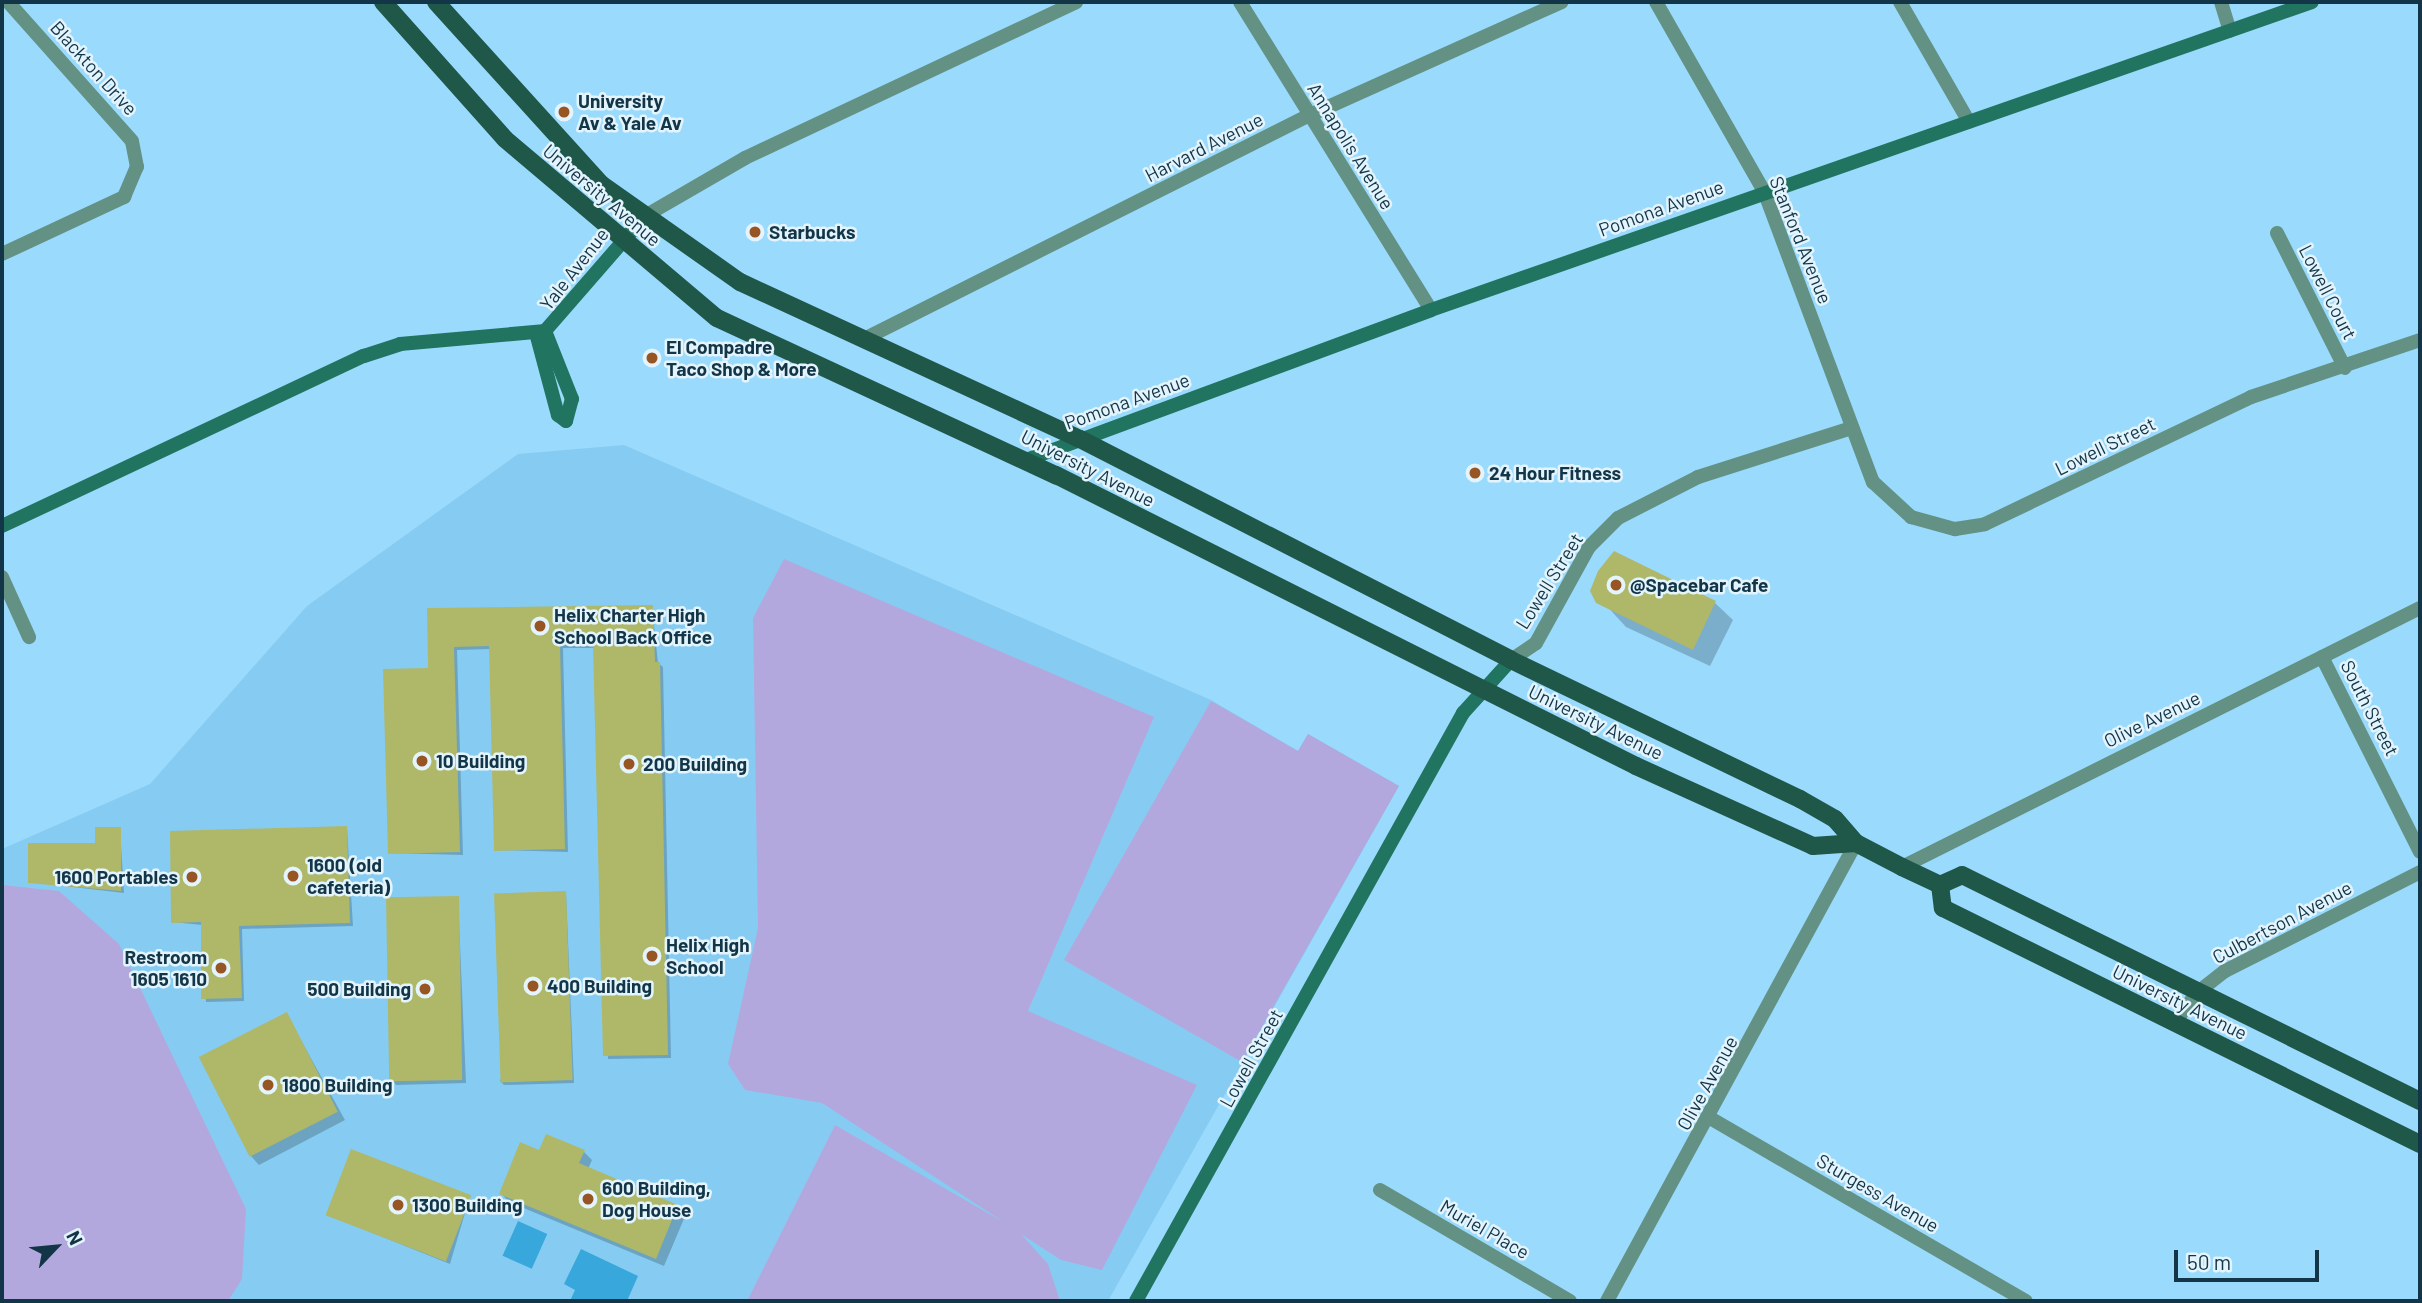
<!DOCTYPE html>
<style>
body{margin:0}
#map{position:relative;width:2422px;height:1303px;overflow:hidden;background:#9adafd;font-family:Barlow,sans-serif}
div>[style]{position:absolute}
.built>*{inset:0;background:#86ccf2}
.green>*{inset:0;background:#b2a8de}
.water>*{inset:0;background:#38a7db;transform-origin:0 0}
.shadow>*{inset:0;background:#0003}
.building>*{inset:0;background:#afb769;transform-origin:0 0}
.street>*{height:14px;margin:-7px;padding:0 7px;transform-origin:7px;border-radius:7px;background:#639284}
.secondary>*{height:14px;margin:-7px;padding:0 7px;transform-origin:7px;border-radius:7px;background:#217460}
.primary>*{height:18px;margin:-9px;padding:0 9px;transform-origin:9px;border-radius:9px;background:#1f5749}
.dots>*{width:19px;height:19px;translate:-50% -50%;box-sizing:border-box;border:4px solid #e4f4fd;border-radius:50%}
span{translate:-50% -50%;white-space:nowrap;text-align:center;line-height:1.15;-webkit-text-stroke:5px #e4f4fd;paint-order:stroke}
.street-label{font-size:19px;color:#123547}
.poi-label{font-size:19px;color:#123547;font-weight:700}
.left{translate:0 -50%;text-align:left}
.right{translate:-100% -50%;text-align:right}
.frame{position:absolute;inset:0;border:4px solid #123547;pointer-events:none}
.north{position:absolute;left:21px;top:1212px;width:70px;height:70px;-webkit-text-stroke:5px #e4f4fd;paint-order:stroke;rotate:64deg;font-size:19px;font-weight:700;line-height:28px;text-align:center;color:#123547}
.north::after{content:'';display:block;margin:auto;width:24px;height:32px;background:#123547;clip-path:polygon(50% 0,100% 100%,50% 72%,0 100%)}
.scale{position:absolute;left:2174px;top:1250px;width:145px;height:32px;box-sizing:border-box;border:4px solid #123547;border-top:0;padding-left:9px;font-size:21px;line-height:24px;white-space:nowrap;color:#123547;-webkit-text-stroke:5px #e4f4fd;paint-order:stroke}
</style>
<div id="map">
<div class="built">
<i style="clip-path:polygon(624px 445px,1211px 700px,1298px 751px,1308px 734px,1399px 786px,1108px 1301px,2px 1301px,2px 849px,150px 784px,307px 606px,518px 454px)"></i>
</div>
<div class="green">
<i style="clip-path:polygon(784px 559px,1154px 717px,1028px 1011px,1197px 1085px,1102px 1270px,1061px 1260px,1021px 1234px,1048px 1264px,1060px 1301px,747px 1301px,835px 1125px,1005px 1223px,822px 1103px,745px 1090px,728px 1064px,758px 928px,753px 618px)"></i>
<i style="clip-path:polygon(1211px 701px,1298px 751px,1308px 734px,1399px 786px,1242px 1062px,1064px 960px)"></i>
<i style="clip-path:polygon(2px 885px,59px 891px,119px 944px,246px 1209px,242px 1279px,228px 1301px,2px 1301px)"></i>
</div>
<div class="water">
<i style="left:518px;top:1221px;width:32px;height:38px;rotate:24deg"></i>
<i style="clip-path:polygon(581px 1249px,638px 1276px,627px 1301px,570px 1301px,575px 1290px,564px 1284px)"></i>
</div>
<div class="shadow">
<i style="clip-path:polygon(1615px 554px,1715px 603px,1733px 620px,1710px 666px,1626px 627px,1593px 591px)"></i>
<i style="clip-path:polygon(652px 606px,658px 663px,663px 667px,671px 1058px,608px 1059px,595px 648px,563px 648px,568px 852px,495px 850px,491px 649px,457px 650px,463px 855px,390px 853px,430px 669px,428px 610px)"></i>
<i style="clip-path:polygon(347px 828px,353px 926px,242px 929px,244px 1001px,206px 1002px,202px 925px,173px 922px)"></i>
<i style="clip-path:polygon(120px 829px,124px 893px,30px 882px)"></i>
<i style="clip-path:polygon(566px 893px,574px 1083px,504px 1085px,500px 1081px)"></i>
<i style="clip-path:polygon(458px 898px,466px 1083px,396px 1085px,393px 1081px)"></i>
<i style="clip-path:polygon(287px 1015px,345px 1120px,259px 1165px,251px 1156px)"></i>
<i style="clip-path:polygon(540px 1152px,584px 1152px,592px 1160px,588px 1169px,677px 1206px,686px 1214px,664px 1266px,509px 1202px,501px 1193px)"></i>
<i style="clip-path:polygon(470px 1196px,450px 1264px,328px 1215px)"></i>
</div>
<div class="building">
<i style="clip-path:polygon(1614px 551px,1716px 601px,1693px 650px,1596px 603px,1590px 591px,1598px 571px)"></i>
<i style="clip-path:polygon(653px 605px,655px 662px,660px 662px,668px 1055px,603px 1056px,593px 645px,560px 645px,565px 849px,494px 851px,489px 646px,454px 647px,460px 852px,388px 854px,383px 669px,428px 668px,427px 608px)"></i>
<i style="clip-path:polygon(347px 826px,350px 923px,239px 926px,242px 998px,201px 999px,201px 922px,171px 923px,170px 831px)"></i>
<i style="clip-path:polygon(95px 827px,121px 827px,121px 891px,28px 883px,28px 843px,95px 843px)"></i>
<i style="left:566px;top:891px;width:189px;height:72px;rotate:88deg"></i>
<i style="left:459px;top:896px;width:184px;height:73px;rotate:89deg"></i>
<i style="left:287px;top:1012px;width:112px;height:99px;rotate:63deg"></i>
<i style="clip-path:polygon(546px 1134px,585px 1150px,579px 1163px,678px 1205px,656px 1259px,499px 1194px,520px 1142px,539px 1150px)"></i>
<i style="left:351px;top:1149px;width:129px;height:71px;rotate:21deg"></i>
</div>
<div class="street">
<i style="left:1240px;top:2px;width:362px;rotate:58.2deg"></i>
<i style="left:1656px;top:2px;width:218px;rotate:60.3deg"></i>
<i style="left:1764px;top:191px;width:311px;rotate:69.5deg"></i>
<i style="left:1873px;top:482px;width:52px;rotate:42.6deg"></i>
<i style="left:1911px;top:517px;width:46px;rotate:15.3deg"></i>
<i style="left:1955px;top:529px;width:30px;rotate:-9deg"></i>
<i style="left:1985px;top:524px;width:295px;rotate:-25.5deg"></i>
<i style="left:2251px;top:397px;width:178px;rotate:-18.6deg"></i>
<i style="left:1900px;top:2px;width:138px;rotate:60.1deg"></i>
<i style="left:2221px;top:2px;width:30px;rotate:73deg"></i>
<i style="left:645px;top:216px;width:116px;rotate:-30.1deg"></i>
<i style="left:745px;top:158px;width:366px;rotate:-25.2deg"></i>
<i style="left:2277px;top:233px;width:151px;rotate:63.3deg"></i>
<i style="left:2px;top:254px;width:135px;rotate:-25deg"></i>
<i style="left:124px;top:197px;width:33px;rotate:-67deg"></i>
<i style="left:137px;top:167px;width:26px;rotate:-101deg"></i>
<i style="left:132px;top:141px;width:186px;rotate:-131.7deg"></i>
<i style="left:868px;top:337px;width:492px;rotate:-26.7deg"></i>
<i style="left:1308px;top:116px;width:278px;rotate:-24.2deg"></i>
<i style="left:2px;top:577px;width:66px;rotate:65.8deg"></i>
<i style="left:2322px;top:657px;width:218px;rotate:63.3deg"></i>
<i style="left:1511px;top:660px;width:30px;rotate:-34deg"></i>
<i style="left:1536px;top:643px;width:110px;rotate:-61.1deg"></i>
<i style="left:1589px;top:547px;width:41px;rotate:-45deg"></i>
<i style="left:1618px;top:518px;width:90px;rotate:-27.1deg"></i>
<i style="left:1698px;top:477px;width:162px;rotate:-17.7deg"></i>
<i style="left:1902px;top:867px;width:579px;rotate:-26.57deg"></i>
<i style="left:2175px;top:1022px;width:38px;rotate:-53deg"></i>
<i style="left:2198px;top:992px;width:34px;rotate:-38deg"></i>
<i style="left:2225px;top:971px;width:219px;rotate:-26.9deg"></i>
<i style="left:1710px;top:1118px;width:365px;rotate:30.1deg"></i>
<i style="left:1380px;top:1190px;width:220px;rotate:30.3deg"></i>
<i style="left:1607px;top:1301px;width:521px;rotate:-61.47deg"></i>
</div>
<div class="secondary">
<i style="left:536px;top:333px;width:85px;rotate:75deg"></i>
<i style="left:558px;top:415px;width:10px;rotate:37deg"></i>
<i style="left:566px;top:421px;width:23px;rotate:-75deg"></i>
<i style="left:572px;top:399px;width:73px;rotate:-111.7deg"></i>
<i style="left:1026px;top:460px;width:432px;rotate:-20.3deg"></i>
<i style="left:1431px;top:310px;width:933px;rotate:-19.27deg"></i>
<i style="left:2px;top:526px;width:400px;rotate:-25.2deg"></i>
<i style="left:364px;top:356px;width:38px;rotate:-18deg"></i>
<i style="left:400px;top:344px;width:146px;rotate:-5.1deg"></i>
<i style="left:545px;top:331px;width:152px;rotate:-49deg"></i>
<i style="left:1136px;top:1301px;width:673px;rotate:-60.92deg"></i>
<i style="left:1463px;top:713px;width:72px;rotate:-47.8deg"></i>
</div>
<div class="primary">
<i style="left:383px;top:2px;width:183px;rotate:48.3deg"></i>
<i style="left:505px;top:139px;width:277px;rotate:40.2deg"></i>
<i style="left:717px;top:318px;width:374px;rotate:24.9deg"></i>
<i style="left:1056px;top:475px;width:649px;rotate:26.64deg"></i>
<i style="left:1636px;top:766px;width:194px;rotate:24.3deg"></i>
<i style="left:1813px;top:846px;width:43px;rotate:-4deg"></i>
<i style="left:436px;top:2px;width:246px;rotate:47.8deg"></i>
<i style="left:601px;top:184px;width:170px;rotate:35.2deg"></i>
<i style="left:740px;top:282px;width:374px;rotate:24.8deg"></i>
<i style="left:1080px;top:439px;width:484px;rotate:27.1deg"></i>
<i style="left:1511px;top:660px;width:321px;rotate:25.7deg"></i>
<i style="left:1800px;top:799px;width:40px;rotate:29.7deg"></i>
<i style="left:1835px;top:819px;width:32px;rotate:49deg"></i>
<i style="left:1856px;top:843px;width:52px;rotate:27.6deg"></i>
<i style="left:1902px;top:867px;width:42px;rotate:25.3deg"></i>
<i style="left:1940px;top:885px;width:24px;rotate:-24deg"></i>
<i style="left:1962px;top:875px;width:511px;rotate:26.26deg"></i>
<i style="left:1940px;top:885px;width:23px;rotate:83deg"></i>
<i style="left:1943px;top:908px;width:532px;rotate:26.32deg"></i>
</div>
<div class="dots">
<i style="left:564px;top:112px;background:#975524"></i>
<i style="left:755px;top:232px;background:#975524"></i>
<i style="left:652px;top:358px;background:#975524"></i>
<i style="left:1475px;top:473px;background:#975524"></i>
<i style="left:1616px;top:585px;background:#975524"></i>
<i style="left:540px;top:626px;background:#975524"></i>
<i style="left:422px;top:761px;background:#975524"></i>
<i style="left:629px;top:764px;background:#975524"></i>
<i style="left:293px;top:876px;background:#975524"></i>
<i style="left:192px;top:877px;background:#975524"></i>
<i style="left:652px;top:956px;background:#975524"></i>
<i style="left:221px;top:968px;background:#975524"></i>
<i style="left:533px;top:986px;background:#975524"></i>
<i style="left:425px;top:989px;background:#975524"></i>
<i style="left:268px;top:1085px;background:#975524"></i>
<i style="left:588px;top:1199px;background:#975524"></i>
<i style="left:398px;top:1205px;background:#975524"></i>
</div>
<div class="street-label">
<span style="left:94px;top:68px;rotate:48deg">Blackton Drive</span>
<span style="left:1351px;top:146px;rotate:58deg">Annapolis Avenue</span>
<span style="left:1204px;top:147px;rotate:-27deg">Harvard Avenue</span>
<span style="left:602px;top:195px;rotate:40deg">University Avenue</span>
<span style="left:1661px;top:208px;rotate:-20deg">Pomona Avenue</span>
<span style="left:1801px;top:240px;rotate:68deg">Stanford Avenue</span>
<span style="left:574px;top:269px;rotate:-52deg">Yale Avenue</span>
<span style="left:2328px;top:292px;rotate:63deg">Lowell Court</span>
<span style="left:1127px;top:401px;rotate:-20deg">Pomona Avenue</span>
<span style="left:2105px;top:446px;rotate:-26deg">Lowell Street</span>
<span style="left:1088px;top:468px;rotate:27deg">University Avenue</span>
<span style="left:1549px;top:581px;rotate:-58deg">Lowell Street</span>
<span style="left:2370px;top:708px;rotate:63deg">South Street</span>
<span style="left:2152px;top:719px;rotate:-26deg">Olive Avenue</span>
<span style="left:1596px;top:722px;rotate:26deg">University Avenue</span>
<span style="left:2282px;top:922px;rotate:-28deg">Culbertson Avenue</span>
<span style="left:2180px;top:1002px;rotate:26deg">University Avenue</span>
<span style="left:1251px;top:1058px;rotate:-61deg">Lowell Street</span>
<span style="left:1707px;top:1083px;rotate:-61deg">Olive Avenue</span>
<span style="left:1878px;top:1193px;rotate:30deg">Sturgess Avenue</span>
<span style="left:1485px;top:1229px;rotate:30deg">Muriel Place</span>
</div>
<div class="poi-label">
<span class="left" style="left:578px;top:112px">University<br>Av &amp; Yale Av</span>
<span class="left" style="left:769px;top:232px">Starbucks</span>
<span class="left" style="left:666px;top:358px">El Compadre<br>Taco Shop &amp; More</span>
<span class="left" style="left:1489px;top:473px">24 Hour Fitness</span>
<span class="left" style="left:1630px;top:585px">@Spacebar Cafe</span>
<span class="left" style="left:554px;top:626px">Helix Charter High<br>School Back Office</span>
<span class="left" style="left:436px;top:761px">10 Building</span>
<span class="left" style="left:643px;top:764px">200 Building</span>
<span class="left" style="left:307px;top:876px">1600 (old<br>cafeteria)</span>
<span class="right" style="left:178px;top:877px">1600 Portables</span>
<span class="left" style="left:666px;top:956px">Helix High<br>School</span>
<span class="right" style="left:207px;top:968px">Restroom<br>1605 1610</span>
<span class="left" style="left:547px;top:986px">400 Building</span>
<span class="right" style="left:411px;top:989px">500 Building</span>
<span class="left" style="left:282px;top:1085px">1800 Building</span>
<span class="left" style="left:602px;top:1199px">600 Building,<br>Dog House</span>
<span class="left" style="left:412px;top:1205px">1300 Building</span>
</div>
<div class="frame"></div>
<div class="north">N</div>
<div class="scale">50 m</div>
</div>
